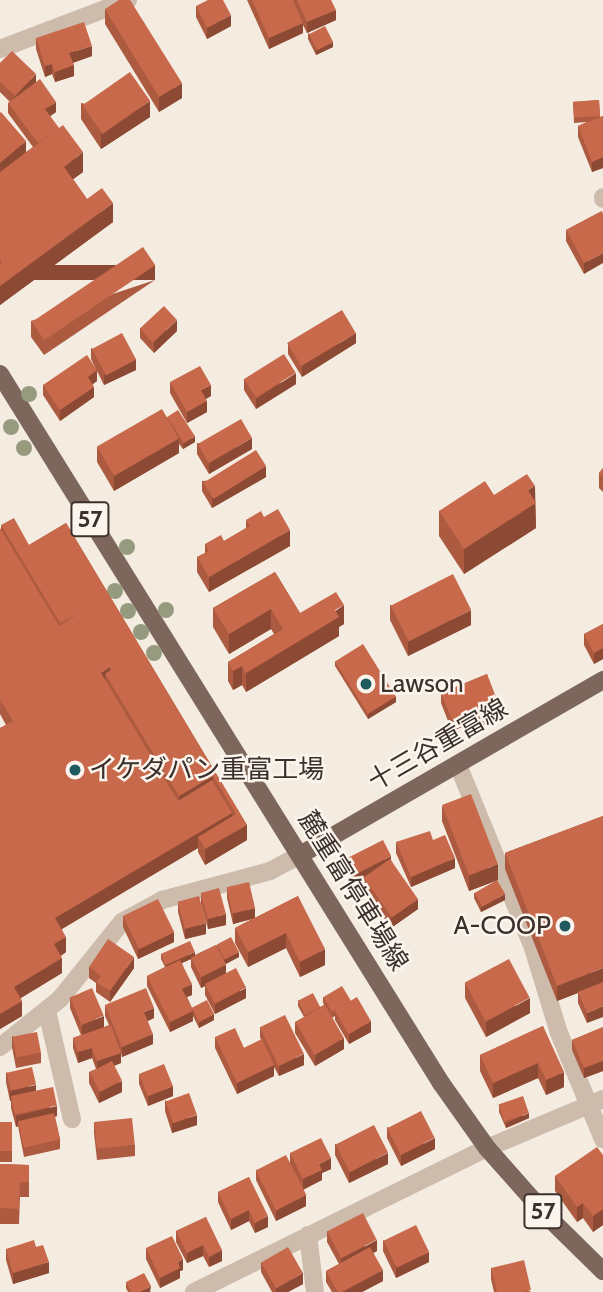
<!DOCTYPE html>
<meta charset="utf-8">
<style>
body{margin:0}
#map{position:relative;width:603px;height:1292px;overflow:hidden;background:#f4ebe1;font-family:Cabin,"Noto Sans JP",sans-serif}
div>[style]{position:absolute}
.minor>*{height:18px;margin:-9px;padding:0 9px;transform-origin:9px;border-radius:9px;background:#cdbbac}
.major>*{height:18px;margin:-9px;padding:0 9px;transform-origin:9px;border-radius:9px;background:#7d675c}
.trees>*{width:16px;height:16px;margin:-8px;border-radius:50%;background:#969b7f}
.wall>*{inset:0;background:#ac5a40;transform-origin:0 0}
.shaded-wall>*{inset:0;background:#8c4a34;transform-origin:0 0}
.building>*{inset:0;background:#c8694b;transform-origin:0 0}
.dots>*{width:19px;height:19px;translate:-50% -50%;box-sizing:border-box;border:4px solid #fbf5ee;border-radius:50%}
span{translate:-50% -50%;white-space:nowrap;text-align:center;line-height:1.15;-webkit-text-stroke:5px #fbf5ee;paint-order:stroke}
.shield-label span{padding:2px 5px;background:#fbf5ee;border:2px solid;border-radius:5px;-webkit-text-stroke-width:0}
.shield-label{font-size:24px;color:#3b302b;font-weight:700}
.poi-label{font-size:26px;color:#3b302b}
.left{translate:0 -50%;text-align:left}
.right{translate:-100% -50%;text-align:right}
.street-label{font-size:26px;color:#3b302b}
</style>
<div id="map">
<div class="minor">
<i style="left:0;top:49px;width:137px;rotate:-20.9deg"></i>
<i style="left:603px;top:197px;width:2px;rotate:90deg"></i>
<i style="left:458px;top:765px;width:198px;rotate:67.7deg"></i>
<i style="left:533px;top:948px;width:89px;rotate:73deg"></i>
<i style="left:559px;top:1033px;width:115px;rotate:67.5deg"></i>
<i style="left:47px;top:1011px;width:111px;rotate:77deg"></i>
<i style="left:0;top:1047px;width:77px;rotate:-38.7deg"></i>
<i style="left:60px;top:999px;width:99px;rotate:-51.2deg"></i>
<i style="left:122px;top:922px;width:46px;rotate:-28.8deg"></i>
<i style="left:162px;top:900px;width:112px;rotate:-15deg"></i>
<i style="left:270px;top:871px;width:34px;rotate:-28deg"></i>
<i style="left:308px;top:1235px;width:57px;rotate:83deg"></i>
<i style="left:194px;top:1292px;width:326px;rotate:-26.2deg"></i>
<i style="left:487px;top:1148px;width:126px;rotate:-22.9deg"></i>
</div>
<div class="major">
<i style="left:0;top:374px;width:835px;rotate:58.12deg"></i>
<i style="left:441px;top:1083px;width:80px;rotate:54.7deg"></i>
<i style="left:487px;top:1148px;width:94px;rotate:48.5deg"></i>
<i style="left:549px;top:1218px;width:76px;rotate:44.5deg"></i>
<i style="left:300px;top:855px;width:350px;rotate:-30deg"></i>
</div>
<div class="trees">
<i style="left:29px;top:394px"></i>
<i style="left:11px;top:427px"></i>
<i style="left:24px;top:448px"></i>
<i style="left:127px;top:547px"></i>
<i style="left:115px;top:591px"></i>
<i style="left:166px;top:610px"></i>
<i style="left:128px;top:611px"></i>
<i style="left:141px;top:632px"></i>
<i style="left:154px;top:653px"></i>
</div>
<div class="wall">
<i style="clip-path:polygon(247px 0,331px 0,336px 20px,307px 33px,303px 25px,303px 33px,269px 49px)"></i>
<i style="clip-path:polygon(196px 6px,231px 26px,207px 39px,196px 17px)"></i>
<i style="clip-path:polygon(105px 9px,182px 98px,159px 112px,105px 24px)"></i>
<i style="clip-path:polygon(308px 33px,333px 47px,316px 55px,308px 39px)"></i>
<i style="clip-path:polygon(36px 38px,92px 56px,73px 63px,74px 76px,55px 82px,52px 74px,45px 77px,36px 49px)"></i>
<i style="clip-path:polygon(0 63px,36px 82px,56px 112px,50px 116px,83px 172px,73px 179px,87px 199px,113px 222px,0 305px,0 113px,26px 152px,18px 158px,33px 147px,8px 113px,8px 103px,10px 102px,0 92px)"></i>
<i style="clip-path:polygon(599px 100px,600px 117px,603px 116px,603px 168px,592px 172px,578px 137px,578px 126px,587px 122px,574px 123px,573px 102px)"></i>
<i style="clip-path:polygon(81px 103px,150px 117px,101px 149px,81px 119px)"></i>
<i style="clip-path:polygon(602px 211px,584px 274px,566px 241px,566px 230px)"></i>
<i style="clip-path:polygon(155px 280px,44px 355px,31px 337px,31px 321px)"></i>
<i style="clip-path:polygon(140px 328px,177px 331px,154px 353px,140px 338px)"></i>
<i style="clip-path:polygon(356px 343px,302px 377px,288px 354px,288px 344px)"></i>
<i style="clip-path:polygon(91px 348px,136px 370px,104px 385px,97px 371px,97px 381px,93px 384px,94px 397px,60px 421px,43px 395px,43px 385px,96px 369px,91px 359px)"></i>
<i style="clip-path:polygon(244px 379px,296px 384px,256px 409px,244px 390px)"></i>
<i style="clip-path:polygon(170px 382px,211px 396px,206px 399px,207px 412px,187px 423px,170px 393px)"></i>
<i style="clip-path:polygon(167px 417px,195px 442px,183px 449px,179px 444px,179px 453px,114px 491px,97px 462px,97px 447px)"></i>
<i style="clip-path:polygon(197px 443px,252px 449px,209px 474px,197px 454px)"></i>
<i style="clip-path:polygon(603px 468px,603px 492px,599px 488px,599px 473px)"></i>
<i style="clip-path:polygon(266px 477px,212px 508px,202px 491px,202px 481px)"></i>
<i style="clip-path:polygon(494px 495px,535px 501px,536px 528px,464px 574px,439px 536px,439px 511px)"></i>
<i style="clip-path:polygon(264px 517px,290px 546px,209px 592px,197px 572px,197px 557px,205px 553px,205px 544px,224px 541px,246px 528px,246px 520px)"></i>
<i style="clip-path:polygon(66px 523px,247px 825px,247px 840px,205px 865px,198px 852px,198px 848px,62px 929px,66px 952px,61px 956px,62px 973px,21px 998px,22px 1016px,0 1029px,0 728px,6px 725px,0 714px,1px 525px,29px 545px)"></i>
<i style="clip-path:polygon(275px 572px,300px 613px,344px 624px,339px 627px,339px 636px,246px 692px,242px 685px,233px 690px,228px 681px,228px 662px,274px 634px,271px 629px,229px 654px,213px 627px,213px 608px)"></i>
<i style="clip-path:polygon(390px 605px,471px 625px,408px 656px,390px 620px)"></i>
<i style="clip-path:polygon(603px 624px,603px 659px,594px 664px,584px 645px,584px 634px)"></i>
<i style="clip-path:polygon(335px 661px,396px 702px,368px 719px,335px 666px)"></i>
<i style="clip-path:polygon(487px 674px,501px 720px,484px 727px,481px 719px,452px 731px,441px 703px,441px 693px)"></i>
<i style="clip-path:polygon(442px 806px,498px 880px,469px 891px,442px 821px)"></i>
<i style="clip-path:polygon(603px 816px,587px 1023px,578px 1003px,578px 993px,557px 1001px,505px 869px,505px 853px)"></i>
<i style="clip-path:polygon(433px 840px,455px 868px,411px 887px,396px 853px,396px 842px)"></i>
<i style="clip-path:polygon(346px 859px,391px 860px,418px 909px,391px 928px,363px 888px,363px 881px,355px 886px,346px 870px)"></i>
<i style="clip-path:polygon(227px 888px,255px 918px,298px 896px,325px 965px,300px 977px,286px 948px,248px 967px,235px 943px,235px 928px,252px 919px,233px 924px,227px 898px)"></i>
<i style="clip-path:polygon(201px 893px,226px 925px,208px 929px,201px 904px)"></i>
<i style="clip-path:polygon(474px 893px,505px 900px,481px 912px,474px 898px)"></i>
<i style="clip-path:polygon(178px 901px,206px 934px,185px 939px,178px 912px)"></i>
<i style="clip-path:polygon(123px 916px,174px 942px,138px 959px,123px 927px)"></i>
<i style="clip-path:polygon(216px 945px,239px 957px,225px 964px,226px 973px,246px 998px,215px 1014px,205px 995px,205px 986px,201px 988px,191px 967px,191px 959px,182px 963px,192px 995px,187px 997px,192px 1008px,214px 1020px,199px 1028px,193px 1016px,193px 1021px,170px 1032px,147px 986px,147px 976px,165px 967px,161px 959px,161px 954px,195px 955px)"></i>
<i style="clip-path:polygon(89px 967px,134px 968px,110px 1002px,96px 992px,96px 983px,89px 978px)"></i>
<i style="clip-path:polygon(465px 983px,530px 1013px,486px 1037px,465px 998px)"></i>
<i style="clip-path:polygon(70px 997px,104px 1027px,109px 1025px,105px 1016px,105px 1005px,154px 1018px,147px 1021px,153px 1044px,122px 1057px,121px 1053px,121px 1063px,114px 1066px,122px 1092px,99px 1103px,89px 1083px,89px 1072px,96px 1069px,92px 1058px,78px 1063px,73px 1048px,73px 1038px,81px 1035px,70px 1008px)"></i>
<i style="clip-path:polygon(323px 997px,351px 1001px,371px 1032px,349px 1044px,335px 1020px,335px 1016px,332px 1018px,344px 1049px,315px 1066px,295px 1033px,295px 1022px,304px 1017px,298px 1006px,298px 1000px,320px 1007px,324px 1005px,323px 1002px)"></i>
<i style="clip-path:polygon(543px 1026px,564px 1087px,546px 1095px,538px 1078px,493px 1098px,480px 1071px,480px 1055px)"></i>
<i style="clip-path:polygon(260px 1027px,304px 1065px,279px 1076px,274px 1067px,274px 1076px,237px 1094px,215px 1048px,215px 1037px,244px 1048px,261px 1040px,260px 1037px)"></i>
<i style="clip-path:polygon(603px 1027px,603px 1071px,584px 1078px,572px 1050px,572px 1040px)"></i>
<i style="clip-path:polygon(12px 1036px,41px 1053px,41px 1063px,16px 1068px,12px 1047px)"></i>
<i style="clip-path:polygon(6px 1072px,36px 1091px,57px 1116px,55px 1117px,60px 1139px,60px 1149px,24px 1157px,18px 1126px,16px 1127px,11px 1108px,11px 1101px,10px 1101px,6px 1082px)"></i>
<i style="clip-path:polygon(139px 1074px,173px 1096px,148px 1106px,139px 1084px)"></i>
<i style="clip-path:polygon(165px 1100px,197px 1125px,172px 1133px,165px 1111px)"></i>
<i style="clip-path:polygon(499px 1106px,529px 1118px,506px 1128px,499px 1112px)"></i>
<i style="left:0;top:1122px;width:12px;height:40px"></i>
<i style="clip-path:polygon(94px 1122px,135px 1145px,135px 1156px,97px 1160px,94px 1133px)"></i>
<i style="clip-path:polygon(387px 1127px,435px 1149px,401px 1166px,387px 1138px)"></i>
<i style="clip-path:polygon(335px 1144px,388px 1164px,349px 1183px,335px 1155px)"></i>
<i style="clip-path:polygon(290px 1153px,331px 1169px,322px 1173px,322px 1180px,303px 1189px,306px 1206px,276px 1221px,256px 1180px,256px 1170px,290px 1162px)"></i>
<i style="clip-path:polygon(603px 1155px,603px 1225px,593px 1232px,583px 1218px,577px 1222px,555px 1191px,555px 1176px)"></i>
<i style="clip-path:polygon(0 1164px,29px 1165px,29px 1197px,20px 1197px,19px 1224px,0 1224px)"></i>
<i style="clip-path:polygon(249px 1177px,268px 1227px,255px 1233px,249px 1221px,231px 1230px,218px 1202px,218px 1192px)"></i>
<i style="clip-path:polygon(206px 1217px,222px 1261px,209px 1267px,203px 1256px,187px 1263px,176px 1242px,176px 1231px)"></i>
<i style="clip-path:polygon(327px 1231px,377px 1251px,373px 1253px,383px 1281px,362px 1292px,332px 1292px,326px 1282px,326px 1271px,339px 1264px,327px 1242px)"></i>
<i style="clip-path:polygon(383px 1240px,429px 1262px,396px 1278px,383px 1251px)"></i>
<i style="clip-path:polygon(36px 1247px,49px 1273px,13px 1284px,6px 1260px,6px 1249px)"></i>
<i style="clip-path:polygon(146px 1248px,183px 1270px,180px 1271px,180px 1278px,160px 1288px,146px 1259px)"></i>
<i style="clip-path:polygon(261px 1262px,303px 1284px,288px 1292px,289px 1292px,272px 1292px,261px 1272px)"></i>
<i style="clip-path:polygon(491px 1268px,531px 1292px,494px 1292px,491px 1279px)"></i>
<i style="clip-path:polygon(126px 1282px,151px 1292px,128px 1292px,126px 1288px)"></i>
</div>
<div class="shaded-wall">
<i style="clip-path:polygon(336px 10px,336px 20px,307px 33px,307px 22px)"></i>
<i style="clip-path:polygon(231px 15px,231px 26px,207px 39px,207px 28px)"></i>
<i style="clip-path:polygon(303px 23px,303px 33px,269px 49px,269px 38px)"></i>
<i style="clip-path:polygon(333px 42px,333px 47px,316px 55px,316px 50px)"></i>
<i style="clip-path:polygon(92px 46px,92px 56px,69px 64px,69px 53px)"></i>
<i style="clip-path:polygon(52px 64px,52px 74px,45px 77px,45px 66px)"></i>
<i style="clip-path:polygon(74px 65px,74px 76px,55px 82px,55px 72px)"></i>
<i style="clip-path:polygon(36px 74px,36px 85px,15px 107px,15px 96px)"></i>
<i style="clip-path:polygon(182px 83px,182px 98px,159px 112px,159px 97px)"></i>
<i style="clip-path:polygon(150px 101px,150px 117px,101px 149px,101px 133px)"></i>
<i style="clip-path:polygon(56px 102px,56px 112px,45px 120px,45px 109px)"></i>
<i style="clip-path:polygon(26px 141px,26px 152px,0 173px,0 163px)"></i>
<i style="clip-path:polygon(83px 152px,83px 172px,64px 186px,64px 167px)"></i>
<i style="clip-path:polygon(603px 157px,603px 168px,592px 172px,592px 162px)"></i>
<i style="clip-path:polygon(113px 203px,113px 222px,0 305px,0 286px)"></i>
<i style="clip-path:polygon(603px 253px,603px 263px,584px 274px,584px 263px)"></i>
<i style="left:155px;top:265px;width:15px;height:134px;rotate:90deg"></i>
<i style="clip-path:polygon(177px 320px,177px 331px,154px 353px,154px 342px)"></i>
<i style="clip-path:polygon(356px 333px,356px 343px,302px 377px,302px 366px)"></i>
<i style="clip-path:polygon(136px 359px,136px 370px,104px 385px,104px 375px)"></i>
<i style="clip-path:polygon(97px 370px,97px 381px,88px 387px,88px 377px)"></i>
<i style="clip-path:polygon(296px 373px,296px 384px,256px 409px,256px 399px)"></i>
<i style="clip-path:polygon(211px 385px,211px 396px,201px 401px,201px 390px)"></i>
<i style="clip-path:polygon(94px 387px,94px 397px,60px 421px,60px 410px)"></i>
<i style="clip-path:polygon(207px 401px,207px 412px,187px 423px,187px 412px)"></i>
<i style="clip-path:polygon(195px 436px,195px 442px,183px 449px,183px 444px)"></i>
<i style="clip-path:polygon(179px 438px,179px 453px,114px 491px,114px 476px)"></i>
<i style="clip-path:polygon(252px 438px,252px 449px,209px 474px,209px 463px)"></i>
<i style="clip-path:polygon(266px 466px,266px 477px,212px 508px,212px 498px)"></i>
<i style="clip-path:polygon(535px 486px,536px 528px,464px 574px,464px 549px,528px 490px)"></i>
<i style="clip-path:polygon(290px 530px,290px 546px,209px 592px,209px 577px)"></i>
<i style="clip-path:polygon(344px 605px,344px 624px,339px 627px,339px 636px,246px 692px,246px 673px)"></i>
<i style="clip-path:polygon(271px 609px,271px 629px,229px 654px,229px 634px)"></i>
<i style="clip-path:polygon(471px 610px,471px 625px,408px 656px,408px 641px)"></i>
<i style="clip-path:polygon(603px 648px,603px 659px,594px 664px,594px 653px)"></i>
<i style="clip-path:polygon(242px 666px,242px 685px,233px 690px,233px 671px)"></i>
<i style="clip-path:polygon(110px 667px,110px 682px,105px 674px,105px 685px,101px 673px)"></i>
<i style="clip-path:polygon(396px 696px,396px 702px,368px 719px,368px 713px)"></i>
<i style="clip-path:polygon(481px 709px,481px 719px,452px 731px,452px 720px)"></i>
<i style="clip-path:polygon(501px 710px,501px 720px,484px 727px,484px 716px)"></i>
<i style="clip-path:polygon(213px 776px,213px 791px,179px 812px,179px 796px)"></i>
<i style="clip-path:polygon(232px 813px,232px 828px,198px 837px,198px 848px,55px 933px,55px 918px)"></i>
<i style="clip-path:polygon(247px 825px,247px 840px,205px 865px,205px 849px)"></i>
<i style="clip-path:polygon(391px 856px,391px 866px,363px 877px,363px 881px,355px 886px,355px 875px)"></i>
<i style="clip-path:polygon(455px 858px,455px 868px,411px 887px,411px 877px)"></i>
<i style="clip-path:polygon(498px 864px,498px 880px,469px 891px,469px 876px)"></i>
<i style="clip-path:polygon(505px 894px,505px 900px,481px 912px,481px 907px)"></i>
<i style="clip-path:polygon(418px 899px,418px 909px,391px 928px,391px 917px)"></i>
<i style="clip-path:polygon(255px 908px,255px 918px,233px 924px,233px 913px)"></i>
<i style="clip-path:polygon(226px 914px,226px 925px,208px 929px,208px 919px)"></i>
<i style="clip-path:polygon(206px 923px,206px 934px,185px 939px,185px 929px)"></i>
<i style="clip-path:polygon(174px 932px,174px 942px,138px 959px,138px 948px)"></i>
<i style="clip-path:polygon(286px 933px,286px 948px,248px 967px,248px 952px)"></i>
<i style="clip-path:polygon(66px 937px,66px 952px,54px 960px,54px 944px)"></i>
<i style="clip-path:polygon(325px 949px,325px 965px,300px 977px,300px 962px)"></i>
<i style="clip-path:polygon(195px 952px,195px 957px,191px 957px,191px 959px,166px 970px,166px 965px)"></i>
<i style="clip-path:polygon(239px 952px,239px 957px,224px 965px,224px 959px)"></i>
<i style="clip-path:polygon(134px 957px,134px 968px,110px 1002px,110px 991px)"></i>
<i style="clip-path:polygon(62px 958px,62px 973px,14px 1002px,14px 987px)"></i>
<i style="clip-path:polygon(226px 965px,226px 976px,201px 988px,201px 977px)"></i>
<i style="clip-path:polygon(603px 968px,603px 983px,557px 1001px,557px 986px)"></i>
<i style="clip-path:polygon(192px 984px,192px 995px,182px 999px,182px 989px)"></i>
<i style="clip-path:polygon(246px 988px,246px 998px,215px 1014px,215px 1004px)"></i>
<i style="clip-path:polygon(530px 998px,530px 1013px,486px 1037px,486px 1022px)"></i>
<i style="clip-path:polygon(22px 1001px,22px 1016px,0 1029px,0 1014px)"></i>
<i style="clip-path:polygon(603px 1006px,603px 1017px,587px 1023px,587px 1013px)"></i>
<i style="clip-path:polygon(154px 1008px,154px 1018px,144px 1023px,144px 1012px)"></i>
<i style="clip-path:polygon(193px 1011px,193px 1021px,170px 1032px,170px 1022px)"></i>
<i style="clip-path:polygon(214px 1014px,214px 1020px,199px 1028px,199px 1022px)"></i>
<i style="clip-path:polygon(104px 1016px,104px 1027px,82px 1035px,82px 1025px)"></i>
<i style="clip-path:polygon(371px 1021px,371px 1032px,349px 1044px,349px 1034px)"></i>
<i style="clip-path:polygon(153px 1034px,153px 1044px,122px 1057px,122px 1047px)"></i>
<i style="clip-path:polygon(344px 1038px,344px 1049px,315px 1066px,315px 1055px)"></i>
<i style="clip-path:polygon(92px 1048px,92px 1058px,78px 1063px,78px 1052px)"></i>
<i style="clip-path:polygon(121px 1053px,121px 1063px,97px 1072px,97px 1061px)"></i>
<i style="clip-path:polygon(304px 1054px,304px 1065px,279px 1076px,279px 1066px)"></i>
<i style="clip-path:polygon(603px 1060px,603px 1071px,584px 1078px,584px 1068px)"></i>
<i style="clip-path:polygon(538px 1063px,538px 1078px,493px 1098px,493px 1083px)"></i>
<i style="clip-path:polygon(274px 1065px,274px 1076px,237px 1094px,237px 1083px)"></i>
<i style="clip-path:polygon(564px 1072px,564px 1087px,546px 1095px,546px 1080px)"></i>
<i style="clip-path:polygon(122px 1081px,122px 1092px,99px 1103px,99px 1092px)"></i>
<i style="clip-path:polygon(36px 1085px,36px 1096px,11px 1097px,11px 1101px,10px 1101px,10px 1091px)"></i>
<i style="clip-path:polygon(173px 1086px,173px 1096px,148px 1106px,148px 1096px)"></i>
<i style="clip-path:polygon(57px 1106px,57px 1116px,20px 1126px,18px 1120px,18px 1126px,16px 1127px,16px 1116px)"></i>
<i style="clip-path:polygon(529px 1113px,529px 1118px,506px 1128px,506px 1123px)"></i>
<i style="clip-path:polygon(197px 1115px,197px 1125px,172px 1133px,172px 1123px)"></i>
<i style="clip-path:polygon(435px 1138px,435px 1149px,401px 1166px,401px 1155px)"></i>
<i style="clip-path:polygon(388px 1153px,388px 1164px,349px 1183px,349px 1172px)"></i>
<i style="clip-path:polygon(331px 1158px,331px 1169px,322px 1173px,322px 1180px,303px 1190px,303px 1179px,319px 1164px)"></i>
<i style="clip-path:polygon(306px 1195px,306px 1206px,276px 1221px,276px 1210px)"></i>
<i style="clip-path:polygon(583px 1203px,583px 1218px,577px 1222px,577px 1207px)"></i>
<i style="clip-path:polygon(603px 1209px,603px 1225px,593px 1232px,593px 1216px)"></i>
<i style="clip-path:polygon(249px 1210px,249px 1221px,231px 1230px,231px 1219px)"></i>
<i style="clip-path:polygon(268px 1216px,268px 1227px,255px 1233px,255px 1223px)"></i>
<i style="clip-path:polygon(377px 1240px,377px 1251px,341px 1269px,341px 1259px)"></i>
<i style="clip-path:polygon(203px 1245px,203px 1256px,187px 1263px,187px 1253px)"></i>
<i style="clip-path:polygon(222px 1250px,222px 1261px,209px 1267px,209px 1257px)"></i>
<i style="clip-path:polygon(429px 1252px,429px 1262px,396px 1278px,396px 1267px)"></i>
<i style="clip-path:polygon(183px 1259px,183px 1270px,180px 1271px,180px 1278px,160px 1288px,160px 1278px,178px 1262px)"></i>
<i style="clip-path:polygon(49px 1262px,49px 1273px,13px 1284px,13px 1273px)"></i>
<i style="clip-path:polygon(383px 1270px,383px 1281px,362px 1292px,342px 1292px)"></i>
<i style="clip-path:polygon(303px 1273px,303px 1284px,288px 1292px,276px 1292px,276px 1288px)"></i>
<i style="clip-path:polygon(151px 1286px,150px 1292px,140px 1292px)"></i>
</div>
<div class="building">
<i style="clip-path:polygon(119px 0,130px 0,182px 83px,159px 97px,105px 9px)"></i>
<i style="clip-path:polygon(208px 0,223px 0,231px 15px,207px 28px,196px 6px)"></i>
<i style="clip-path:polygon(252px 0,293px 0,303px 23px,269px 38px)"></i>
<i style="clip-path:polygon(297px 0,331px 0,336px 10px,307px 22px)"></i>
<i style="clip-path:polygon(84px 22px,92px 46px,69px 53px,74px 65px,55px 72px,52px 64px,45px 66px,36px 38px)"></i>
<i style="left:325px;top:26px;width:18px;height:18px;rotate:63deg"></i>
<i style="clip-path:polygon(12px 51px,36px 74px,15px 96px,0 82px,0 63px)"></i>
<i style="left:130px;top:72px;width:35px;height:58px;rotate:55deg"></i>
<i style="clip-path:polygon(40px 79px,56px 102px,45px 109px,59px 128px,38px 143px,8px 103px)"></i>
<i style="left:599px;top:100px;width:16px;height:26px;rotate:86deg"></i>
<i style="clip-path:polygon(1px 112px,26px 141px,0 163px,0 113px)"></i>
<i style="clip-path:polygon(603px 116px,603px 157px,592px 162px,578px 126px)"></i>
<i style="clip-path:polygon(63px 125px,83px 152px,64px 167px,87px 199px,102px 188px,113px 203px,0 286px,0 264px,2px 262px,0 260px,0 172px)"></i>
<i style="clip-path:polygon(602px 211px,603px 214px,603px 253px,584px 263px,566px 230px)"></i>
<i style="left:143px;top:247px;width:22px;height:134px;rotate:56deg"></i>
<i style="left:164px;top:306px;width:19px;height:33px;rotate:47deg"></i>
<i style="left:342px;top:310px;width:27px;height:64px;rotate:59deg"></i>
<i style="left:122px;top:333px;width:30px;height:34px;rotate:62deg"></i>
<i style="left:284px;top:354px;width:22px;height:47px;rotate:58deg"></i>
<i style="clip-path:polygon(87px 355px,97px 370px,88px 377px,94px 387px,60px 410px,43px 385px)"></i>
<i style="clip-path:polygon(200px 366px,211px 385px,201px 390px,207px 401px,187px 412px,170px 382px)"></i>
<i style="left:162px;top:409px;width:34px;height:75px;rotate:60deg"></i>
<i style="left:178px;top:410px;width:31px;height:13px;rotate:57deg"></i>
<i style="left:241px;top:419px;width:22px;height:50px;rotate:60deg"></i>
<i style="left:256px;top:450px;width:19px;height:62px;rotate:58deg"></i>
<i style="clip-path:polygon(603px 468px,603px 477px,599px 473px)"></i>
<i style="clip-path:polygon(527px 474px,535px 486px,528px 490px,536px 503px,464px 549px,439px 511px,485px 481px,494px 495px)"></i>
<i style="clip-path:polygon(278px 509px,290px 530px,209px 577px,197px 557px,209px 551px,205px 544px,221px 535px,224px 541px,250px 526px,246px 520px,261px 511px,264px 517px)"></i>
<i style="clip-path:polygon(14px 518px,29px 545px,66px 523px,247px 825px,205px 849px,198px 837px,236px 814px,213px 776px,179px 796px,105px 674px,111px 670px,110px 667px,101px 673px,178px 801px,212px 780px,232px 813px,55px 918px,66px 937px,54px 944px,62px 958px,14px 987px,22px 1001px,0 1014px,0 728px,13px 721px,0 699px,0 528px,59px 626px,78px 614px,60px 623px,1px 525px)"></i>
<i style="clip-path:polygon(275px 572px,300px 613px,336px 592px,344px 605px,335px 610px,339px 617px,246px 673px,242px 666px,233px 671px,228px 662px,283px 629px,271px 609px,229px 634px,213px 608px)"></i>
<i style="left:453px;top:574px;width:40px;height:70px;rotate:63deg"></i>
<i style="clip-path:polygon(603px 624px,603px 648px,594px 653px,584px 634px)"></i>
<i style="left:363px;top:644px;width:62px;height:33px;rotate:58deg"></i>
<i style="clip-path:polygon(487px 674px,501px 710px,484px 716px,481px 709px,452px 720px,441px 693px)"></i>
<i style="left:471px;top:794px;width:75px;height:31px;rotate:69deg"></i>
<i style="clip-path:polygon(603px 816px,603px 968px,557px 986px,505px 853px)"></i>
<i style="clip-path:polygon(430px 831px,433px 840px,445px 835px,455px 858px,411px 877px,396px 842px)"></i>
<i style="left:383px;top:840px;width:18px;height:42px;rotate:63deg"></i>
<i style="left:390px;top:859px;width:49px;height:32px;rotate:55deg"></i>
<i style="left:497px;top:880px;width:16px;height:26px;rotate:60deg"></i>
<i style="left:249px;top:882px;width:27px;height:23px;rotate:77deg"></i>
<i style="left:219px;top:888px;width:27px;height:19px;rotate:75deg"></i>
<i style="left:199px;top:896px;width:28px;height:22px;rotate:75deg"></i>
<i style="clip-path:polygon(298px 896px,325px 949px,300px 962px,286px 933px,248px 952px,235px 928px)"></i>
<i style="left:158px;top:899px;width:37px;height:39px;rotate:64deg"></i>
<i style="left:231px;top:937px;width:17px;height:16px;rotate:62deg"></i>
<i style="clip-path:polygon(108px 939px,134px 957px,110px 991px,96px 982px,101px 976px,89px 967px)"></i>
<i style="left:190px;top:941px;width:12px;height:32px;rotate:66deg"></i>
<i style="left:216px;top:945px;width:22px;height:28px;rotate:63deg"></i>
<i style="left:509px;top:959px;width:44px;height:50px;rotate:62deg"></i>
<i style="clip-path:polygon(180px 960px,192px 984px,182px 989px,193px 1011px,170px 1022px,147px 976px)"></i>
<i style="left:236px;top:968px;width:22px;height:35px;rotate:63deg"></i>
<i style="clip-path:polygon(603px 982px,603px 1006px,587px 1013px,578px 992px)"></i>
<i style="left:342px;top:986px;width:17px;height:22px;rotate:59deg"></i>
<i style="left:92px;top:988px;width:30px;height:24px;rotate:67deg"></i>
<i style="clip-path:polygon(146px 988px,154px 1008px,144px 1012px,153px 1034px,122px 1047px,105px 1005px)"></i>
<i style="left:313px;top:993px;width:16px;height:17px;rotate:63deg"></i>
<i style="left:357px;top:997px;width:28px;height:26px;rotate:60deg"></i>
<i style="left:207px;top:1000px;width:16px;height:17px;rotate:63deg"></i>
<i style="left:325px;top:1005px;width:38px;height:34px;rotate:60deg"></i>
<i style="left:285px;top:1015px;width:43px;height:28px;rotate:64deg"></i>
<i style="clip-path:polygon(111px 1025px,121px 1053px,97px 1061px,92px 1048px,78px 1052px,73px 1038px)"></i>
<i style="clip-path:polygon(543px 1026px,564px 1072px,546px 1080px,538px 1063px,493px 1083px,480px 1055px)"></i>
<i style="clip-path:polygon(603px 1027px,603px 1061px,584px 1068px,572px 1040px)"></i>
<i style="clip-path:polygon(235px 1028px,244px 1048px,262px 1039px,274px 1065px,237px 1083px,215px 1037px)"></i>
<i style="left:37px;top:1032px;width:21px;height:25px;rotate:79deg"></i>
<i style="left:112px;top:1061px;width:22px;height:25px;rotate:63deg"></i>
<i style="left:164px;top:1064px;width:24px;height:27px;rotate:68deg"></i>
<i style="left:32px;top:1067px;width:18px;height:26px;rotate:77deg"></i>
<i style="left:53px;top:1087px;width:19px;height:43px;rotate:78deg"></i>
<i style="left:189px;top:1093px;width:23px;height:25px;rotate:70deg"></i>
<i style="left:523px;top:1096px;width:18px;height:26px;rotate:71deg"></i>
<i style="left:421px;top:1111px;width:30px;height:38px;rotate:63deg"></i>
<i style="left:54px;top:1113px;width:27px;height:37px;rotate:77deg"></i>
<i style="left:132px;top:1118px;width:27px;height:38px;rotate:84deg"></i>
<i style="left:0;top:1122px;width:12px;height:29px"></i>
<i style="left:374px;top:1125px;width:31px;height:43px;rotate:63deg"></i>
<i style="clip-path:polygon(321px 1138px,331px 1158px,319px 1164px,322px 1170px,303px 1179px,290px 1153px)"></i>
<i style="clip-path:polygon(597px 1147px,603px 1155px,603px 1209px,593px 1216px,583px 1203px,577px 1207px,555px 1176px)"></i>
<i style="left:286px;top:1155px;width:45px;height:34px;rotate:63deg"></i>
<i style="clip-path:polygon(0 1164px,29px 1165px,29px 1182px,20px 1182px,19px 1209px,0 1208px)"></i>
<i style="clip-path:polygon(249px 1177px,268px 1216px,255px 1223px,249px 1210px,231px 1219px,218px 1192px)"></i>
<i style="left:363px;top:1213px;width:30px;height:40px;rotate:63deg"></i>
<i style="clip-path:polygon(206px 1217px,222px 1250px,209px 1257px,203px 1245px,187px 1253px,176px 1231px)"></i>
<i style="left:416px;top:1225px;width:30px;height:36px;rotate:64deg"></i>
<i style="clip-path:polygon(172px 1236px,183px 1259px,178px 1262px,180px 1268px,160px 1278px,146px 1248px)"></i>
<i style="clip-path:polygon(34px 1240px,36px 1247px,43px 1245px,49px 1262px,13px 1273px,6px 1249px)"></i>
<i style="left:288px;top:1247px;width:30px;height:31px;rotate:60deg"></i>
<i style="clip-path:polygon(370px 1247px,383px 1270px,342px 1292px,338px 1292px,326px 1271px)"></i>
<i style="clip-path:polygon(524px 1260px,531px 1290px,522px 1292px,497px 1292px,491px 1268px)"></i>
<i style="clip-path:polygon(144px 1273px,151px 1286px,140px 1292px,131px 1292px,126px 1282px)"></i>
</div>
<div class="dots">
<i style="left:366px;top:684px;background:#1f5a5e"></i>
<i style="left:75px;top:770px;background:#1f5a5e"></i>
<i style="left:565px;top:926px;background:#1f5a5e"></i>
</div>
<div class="shield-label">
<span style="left:90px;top:519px">57</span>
<span style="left:543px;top:1211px">57</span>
</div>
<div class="poi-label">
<span class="left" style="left:380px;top:684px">Lawson</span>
<span class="left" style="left:89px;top:770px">イケダパン重富工場</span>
<span class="right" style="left:551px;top:926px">A-COOP</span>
</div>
<div class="street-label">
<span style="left:438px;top:745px;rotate:-30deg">十三谷重富線</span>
<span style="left:353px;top:891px;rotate:58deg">麓重富停車場線</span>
</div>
</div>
